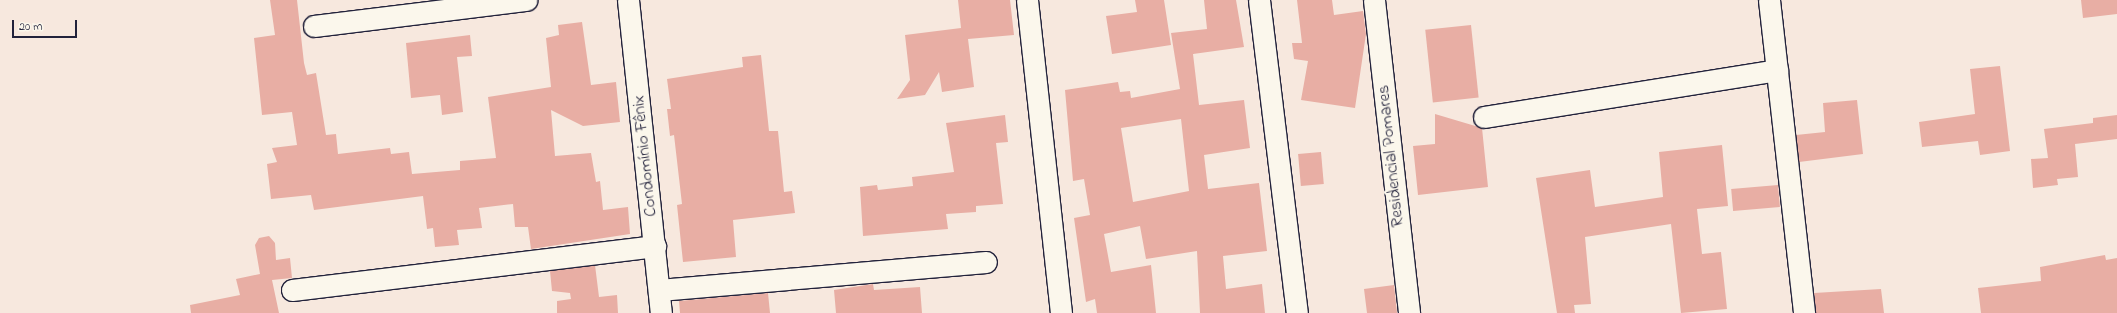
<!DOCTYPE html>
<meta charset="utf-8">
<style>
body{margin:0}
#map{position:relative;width:2117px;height:313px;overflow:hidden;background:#f7e8de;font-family:"Indie Flower",sans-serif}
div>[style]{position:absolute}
.building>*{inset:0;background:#e8aea4;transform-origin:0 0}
.roads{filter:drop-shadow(1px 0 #22223b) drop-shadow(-1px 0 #22223b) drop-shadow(0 1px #22223b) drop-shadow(0 -1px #22223b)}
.minor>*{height:21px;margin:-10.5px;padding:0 10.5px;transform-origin:10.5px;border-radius:10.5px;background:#fbf7ec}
span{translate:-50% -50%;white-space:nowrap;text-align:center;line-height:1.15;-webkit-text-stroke:4px #fbf7ec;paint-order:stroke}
.street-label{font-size:17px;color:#22223b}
.scale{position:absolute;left:12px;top:20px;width:65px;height:18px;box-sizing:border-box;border:2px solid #22223b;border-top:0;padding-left:5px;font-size:12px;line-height:14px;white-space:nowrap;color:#22223b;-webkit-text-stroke:3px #fbf7ec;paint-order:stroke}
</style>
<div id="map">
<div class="building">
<i style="clip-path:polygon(270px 0,297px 0,304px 63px,307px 75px,316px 73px,326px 135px,336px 134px,338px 154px,390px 148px,391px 154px,409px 152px,412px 174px,460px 170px,460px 161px,496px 158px,488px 97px,551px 87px,546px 38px,559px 35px,558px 25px,582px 22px,591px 85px,616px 82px,620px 122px,583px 126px,551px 110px,555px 156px,591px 153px,596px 182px,600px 181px,603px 210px,628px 207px,630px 234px,531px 249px,528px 227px,515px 227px,513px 204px,479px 208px,482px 228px,457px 230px,459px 245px,435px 247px,433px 228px,427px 229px,423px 196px,314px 210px,311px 195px,271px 199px,267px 164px,277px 162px,272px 148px,297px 145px,292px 112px,262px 115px,254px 38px,275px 35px)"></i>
<i style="clip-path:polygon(958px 0,1010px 0,1014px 35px,968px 39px,974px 87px,942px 92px,939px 72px,925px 95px,897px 99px,910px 80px,905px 35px,961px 28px)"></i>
<i style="clip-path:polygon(1135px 0,1164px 0,1171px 45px,1112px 54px,1106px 16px,1137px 12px)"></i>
<i style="clip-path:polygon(evenodd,1204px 0,1236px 0,1244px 47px,1193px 54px,1199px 105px,1244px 100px,1250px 148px,1204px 155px,1208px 189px,1259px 183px,1267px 251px,1223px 256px,1226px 289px,1262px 284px,1265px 313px,1200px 313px,1197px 251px,1146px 259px,1140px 226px,1104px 234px,1111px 272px,1151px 265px,1156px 313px,1097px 313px,1095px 299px,1086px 302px,1074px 218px,1090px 215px,1084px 179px,1073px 181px,1065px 90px,1118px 82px,1120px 92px,1130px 91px,1131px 98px,1180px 89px,1171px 33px,1207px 29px,1204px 0,1181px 119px,1189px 191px,1133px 202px,1121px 128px,1181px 119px)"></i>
<i style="clip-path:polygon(1297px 0,1332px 0,1334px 15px,1363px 11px,1366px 34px,1355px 108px,1301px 100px,1308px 61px,1294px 59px,1292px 43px,1302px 43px)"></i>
<i style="clip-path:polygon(2081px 0,2117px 0,2117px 14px,2083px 18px)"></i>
<i style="left:1471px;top:25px;width:73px;height:46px;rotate:84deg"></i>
<i style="clip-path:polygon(470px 35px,472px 56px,457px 57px,463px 112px,442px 115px,440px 95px,411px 98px,406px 43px)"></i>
<i style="clip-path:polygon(761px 55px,769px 131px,778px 131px,784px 192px,792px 191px,795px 213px,733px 220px,736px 257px,683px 262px,677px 205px,682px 204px,674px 135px,670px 136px,667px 109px,671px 109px,667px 79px,743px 67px,742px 57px)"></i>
<i style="clip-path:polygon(2000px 66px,2010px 151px,1980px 155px,1978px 141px,1922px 147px,1919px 122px,1975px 114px,1970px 69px)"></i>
<i style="clip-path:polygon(1857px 100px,1863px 154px,1799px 162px,1796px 135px,1825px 132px,1823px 103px)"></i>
<i style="clip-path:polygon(1435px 114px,1482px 128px,1488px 187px,1418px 195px,1413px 146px,1435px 144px)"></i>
<i style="clip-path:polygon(1005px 115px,1008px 142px,996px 143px,1003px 204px,976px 206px,976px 212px,946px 214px,948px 229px,863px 236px,860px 187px,877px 185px,878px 190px,913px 186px,912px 177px,954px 172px,946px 123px)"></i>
<i style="clip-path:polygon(2117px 115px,2117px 139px,2075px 144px,2078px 177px,2057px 179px,2058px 185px,2033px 188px,2031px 159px,2048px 158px,2044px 129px,2093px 123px,2093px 118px)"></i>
<i style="clip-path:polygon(1722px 145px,1728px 206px,1697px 209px,1702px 254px,1721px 252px,1727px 309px,1681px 313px,1671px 224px,1585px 237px,1591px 304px,1574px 305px,1575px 313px,1557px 313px,1536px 178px,1590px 170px,1595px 207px,1663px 197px,1659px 152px)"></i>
<i style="left:1321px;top:152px;width:32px;height:23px;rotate:85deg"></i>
<i style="left:1778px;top:185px;width:22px;height:47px;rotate:85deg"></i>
<i style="clip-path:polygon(269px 236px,275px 243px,276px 260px,290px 258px,292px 278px,272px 280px,279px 313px,191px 313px,190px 305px,240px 295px,236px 279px,260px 274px,255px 245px,259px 238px)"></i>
<i style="clip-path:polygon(2105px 255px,2106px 260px,2117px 258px,2117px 313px,1981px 313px,1978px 288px,2041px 281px,2040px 267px)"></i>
<i style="clip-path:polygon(595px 265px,599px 297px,617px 295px,618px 313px,557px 313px,557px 301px,571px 299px,570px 293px,552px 291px,550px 271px)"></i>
<i style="clip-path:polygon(873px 284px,874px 290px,920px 287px,922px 313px,836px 313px,834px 290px)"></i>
<i style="clip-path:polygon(1394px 285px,1397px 313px,1367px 313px,1364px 289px)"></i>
<i style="clip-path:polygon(1881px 289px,1884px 313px,1816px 313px,1814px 293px)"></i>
<i style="clip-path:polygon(768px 293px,770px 313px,680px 313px,679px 301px)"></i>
</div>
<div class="roads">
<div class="minor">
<i style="left:628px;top:0;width:315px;rotate:84deg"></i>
<i style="left:1027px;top:0;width:315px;rotate:83.8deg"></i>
<i style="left:1259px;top:0;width:315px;rotate:83.1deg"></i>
<i style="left:1374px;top:0;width:315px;rotate:83.6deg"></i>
<i style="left:1769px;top:0;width:315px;rotate:83.6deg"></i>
<i style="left:314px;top:26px;width:214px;rotate:-7deg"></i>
<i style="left:1484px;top:117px;width:297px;rotate:-9.1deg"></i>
<i style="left:292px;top:290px;width:366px;rotate:-6.9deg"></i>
<i style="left:659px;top:290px;width:328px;rotate:-4.9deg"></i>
</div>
</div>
<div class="street-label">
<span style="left:645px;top:156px;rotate:-96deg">Condomínio Fênix</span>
<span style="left:1391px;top:156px;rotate:-96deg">Residencial Pomares</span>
</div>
<div class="scale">20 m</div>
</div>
